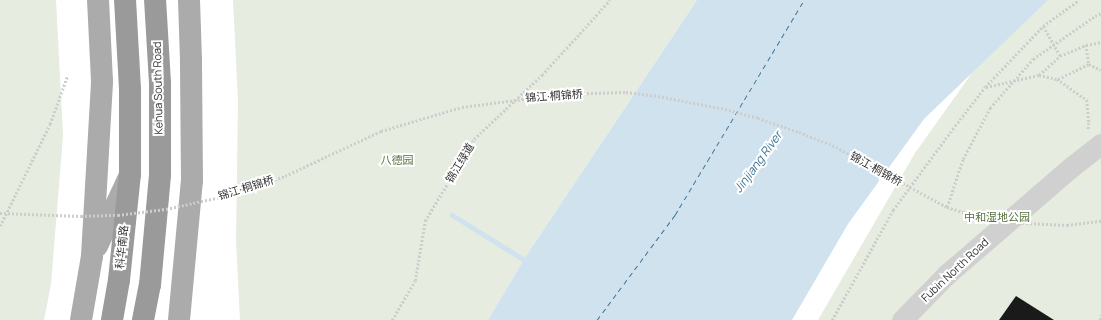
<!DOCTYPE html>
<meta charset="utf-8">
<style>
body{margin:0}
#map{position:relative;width:1101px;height:320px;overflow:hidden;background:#fff;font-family:Manrope,"Noto Sans SC",sans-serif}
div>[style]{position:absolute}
.green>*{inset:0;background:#e6ecdf}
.water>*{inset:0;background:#cfe2ee}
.stream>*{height:5px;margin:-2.5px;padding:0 2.5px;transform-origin:2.5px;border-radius:2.5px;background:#cfe2ee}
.ferry>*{height:1px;margin-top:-0.5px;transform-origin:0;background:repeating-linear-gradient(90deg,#3f7597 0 5px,transparent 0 9px)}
.building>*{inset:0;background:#1a1a1a}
.path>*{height:2.5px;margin-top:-1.25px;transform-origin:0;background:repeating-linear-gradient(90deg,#cdcdcd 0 2px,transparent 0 4px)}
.minor>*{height:21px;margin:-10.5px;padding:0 10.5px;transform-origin:10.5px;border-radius:10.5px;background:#d0d0d0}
.major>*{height:22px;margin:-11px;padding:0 11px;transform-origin:11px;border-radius:11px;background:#ababab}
.highway>*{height:22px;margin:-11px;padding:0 11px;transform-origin:11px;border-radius:11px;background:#9a9a9a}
.path-bridge>*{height:2.5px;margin-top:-1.25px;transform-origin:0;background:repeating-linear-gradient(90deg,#cdcdcd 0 2px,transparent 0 4px)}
span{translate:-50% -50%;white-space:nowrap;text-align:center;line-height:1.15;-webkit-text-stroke:4px #fff;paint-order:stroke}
.street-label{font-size:11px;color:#333}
.park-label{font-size:11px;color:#56703f}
.water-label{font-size:12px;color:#3f7597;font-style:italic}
</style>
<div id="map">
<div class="green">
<i style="clip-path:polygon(0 0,56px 0,63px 136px,51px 284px,44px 320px,0 320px)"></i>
<i style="clip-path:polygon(233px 0,697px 0,526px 256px,488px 320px,240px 320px,236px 241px,238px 101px)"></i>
<i style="clip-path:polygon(1024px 0,1101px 0,1101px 320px,818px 320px,915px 153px)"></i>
</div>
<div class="water">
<i style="clip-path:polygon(697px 0,1048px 0,924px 119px,848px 224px,792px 320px,488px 320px,526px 256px)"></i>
</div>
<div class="stream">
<i style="left:452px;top:215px;width:91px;rotate:31.9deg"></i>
</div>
<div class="ferry">
<i style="left:597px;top:320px;width:131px;rotate:-53.4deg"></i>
<i style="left:675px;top:215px;width:251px;rotate:-59deg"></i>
</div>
<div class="building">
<i style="clip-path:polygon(1016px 296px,1054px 320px,999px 320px)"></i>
</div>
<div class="path">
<i style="left:1095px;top:16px;width:7px;rotate:-27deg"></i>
<i style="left:1086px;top:45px;width:19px;rotate:81deg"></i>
<i style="left:1089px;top:64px;width:13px;rotate:27deg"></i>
<i style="left:1060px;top:56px;width:28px;rotate:-23deg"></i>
<i style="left:1086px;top:45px;width:15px;rotate:-11deg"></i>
<i style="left:1039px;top:75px;width:28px;rotate:-42deg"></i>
<i style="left:1060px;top:56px;width:34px;rotate:-120deg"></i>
<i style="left:1058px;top:79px;width:34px;rotate:-26deg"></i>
<i style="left:986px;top:87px;width:54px;rotate:-12.8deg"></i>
<i style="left:1039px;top:75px;width:18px;rotate:13deg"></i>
<i style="left:1057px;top:79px;width:37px;rotate:35deg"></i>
<i style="left:1087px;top:100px;width:23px;rotate:85deg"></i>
<i style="left:1089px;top:123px;width:8px;rotate:97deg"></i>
<i style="left:0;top:226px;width:114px;rotate:-63.9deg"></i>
<i style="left:50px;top:124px;width:50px;rotate:-70.1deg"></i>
<i style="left:392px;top:320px;width:45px;rotate:-59.5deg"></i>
<i style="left:415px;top:281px;width:61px;rotate:-80.5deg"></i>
<i style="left:425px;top:221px;width:96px;rotate:-59.1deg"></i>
<i style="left:474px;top:139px;width:93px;rotate:-43.3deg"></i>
<i style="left:542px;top:75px;width:101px;rotate:-47.8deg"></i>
<i style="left:832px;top:320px;width:126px;rotate:-61deg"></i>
<i style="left:893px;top:210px;width:104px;rotate:-53.6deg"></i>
<i style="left:955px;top:126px;width:49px;rotate:-52.4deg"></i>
<i style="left:985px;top:87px;width:84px;rotate:-46.4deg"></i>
<i style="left:1043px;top:26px;width:44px;rotate:-35.8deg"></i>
<i style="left:1100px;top:320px;width:5px;rotate:-79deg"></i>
</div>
<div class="minor">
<i style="left:902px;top:320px;width:63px;rotate:-45.6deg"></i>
<i style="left:946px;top:275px;width:164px;rotate:-40.8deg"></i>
<i style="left:1070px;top:168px;width:39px;rotate:-38deg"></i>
</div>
<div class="major">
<i style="left:97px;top:246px;width:76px;rotate:-65.1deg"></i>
<i style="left:81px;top:320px;width:65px;rotate:-80.2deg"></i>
<i style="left:92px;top:256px;width:175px;rotate:-86.7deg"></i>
<i style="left:102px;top:81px;width:81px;rotate:-92.8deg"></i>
<i style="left:179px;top:320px;width:140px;rotate:-84.7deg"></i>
<i style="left:192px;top:181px;width:121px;rotate:-90.5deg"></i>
<i style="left:191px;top:60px;width:60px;rotate:-91.9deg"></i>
</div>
<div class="highway">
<i style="left:112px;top:320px;width:41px;rotate:-80.1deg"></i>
<i style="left:119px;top:280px;width:107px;rotate:-84.1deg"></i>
<i style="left:130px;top:174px;width:85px;rotate:-90deg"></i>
<i style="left:130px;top:89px;width:89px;rotate:-93.2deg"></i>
<i style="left:143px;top:320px;width:36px;rotate:-79deg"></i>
<i style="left:150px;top:285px;width:110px;rotate:-84.8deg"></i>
<i style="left:160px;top:175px;width:92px;rotate:-90deg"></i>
<i style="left:160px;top:83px;width:83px;rotate:-93.4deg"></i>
</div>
<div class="path-bridge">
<i style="left:947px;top:207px;width:51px;rotate:-71.6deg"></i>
<i style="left:963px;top:159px;width:58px;rotate:-62.1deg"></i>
<i style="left:990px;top:108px;width:65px;rotate:-48.7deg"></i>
<i style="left:1033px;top:59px;width:75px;rotate:-34.7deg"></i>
<i style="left:0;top:213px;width:81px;rotate:2.1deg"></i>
<i style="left:81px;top:216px;width:37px;rotate:-2deg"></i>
<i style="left:118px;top:215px;width:48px;rotate:-7.1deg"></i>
<i style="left:166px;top:209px;width:60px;rotate:-12.4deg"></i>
<i style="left:225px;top:196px;width:63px;rotate:-18.4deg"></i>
<i style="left:285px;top:176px;width:106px;rotate:-25.1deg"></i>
<i style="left:381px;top:131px;width:84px;rotate:-16.5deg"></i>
<i style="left:462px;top:107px;width:102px;rotate:-7.3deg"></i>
<i style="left:563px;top:94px;width:63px;rotate:-1.8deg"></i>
<i style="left:626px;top:92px;width:32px;rotate:7deg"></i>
<i style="left:658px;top:96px;width:68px;rotate:11deg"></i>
<i style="left:725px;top:109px;width:34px;rotate:15deg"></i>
<i style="left:758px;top:118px;width:43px;rotate:18.9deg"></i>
<i style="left:799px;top:132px;width:40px;rotate:22deg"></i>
<i style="left:836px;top:147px;width:126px;rotate:28.4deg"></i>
<i style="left:947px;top:207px;width:37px;rotate:17deg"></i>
<i style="left:982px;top:218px;width:24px;rotate:9deg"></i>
<i style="left:1006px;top:222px;width:61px;rotate:2.8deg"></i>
<i style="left:1067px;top:225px;width:34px;rotate:-7deg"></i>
</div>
<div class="street-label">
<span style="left:158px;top:88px;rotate:-91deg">Kehua South Road</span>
<span style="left:554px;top:96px;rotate:-4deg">锦江·桐锦桥</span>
<span style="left:460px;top:163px;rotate:-59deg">锦江绿道</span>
<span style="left:876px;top:169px;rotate:29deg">锦江·桐锦桥</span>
<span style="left:246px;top:188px;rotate:-17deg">锦江·桐锦桥</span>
<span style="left:122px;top:247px;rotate:-84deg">科华南路</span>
<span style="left:955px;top:270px;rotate:-43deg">Fubin North Road</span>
</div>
<div class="park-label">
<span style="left:397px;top:160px">八德园</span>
<span style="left:997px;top:217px">中和湿地公园</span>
</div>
<div class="water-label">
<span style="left:758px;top:162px;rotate:-54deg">Jinjiang River</span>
</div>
</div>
